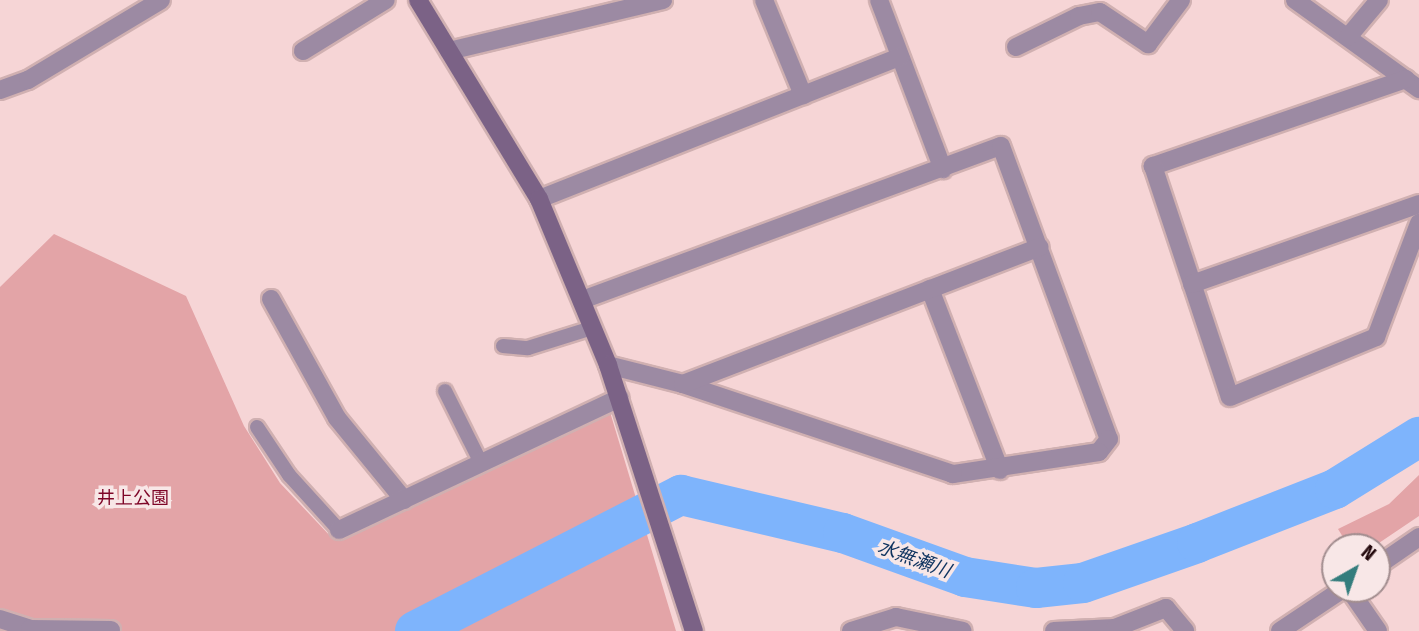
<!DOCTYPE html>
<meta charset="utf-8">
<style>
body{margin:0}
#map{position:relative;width:1419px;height:631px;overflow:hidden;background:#f6d5d6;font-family:"Fira Sans Condensed","Noto Sans JP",sans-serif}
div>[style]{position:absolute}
.green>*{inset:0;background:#e3a4a7}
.river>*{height:40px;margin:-20px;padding:0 20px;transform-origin:20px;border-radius:20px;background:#7eb4fc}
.roads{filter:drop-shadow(2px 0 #d0b0b1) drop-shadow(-2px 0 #d0b0b1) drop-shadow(0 2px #d0b0b1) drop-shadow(0 -2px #d0b0b1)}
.lane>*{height:14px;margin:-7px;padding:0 7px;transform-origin:7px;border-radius:7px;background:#9c8aa3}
.street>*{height:18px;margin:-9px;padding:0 9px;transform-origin:9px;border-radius:9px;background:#9c8aa3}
.secondary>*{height:18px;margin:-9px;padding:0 9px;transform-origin:9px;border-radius:9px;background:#7b6286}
span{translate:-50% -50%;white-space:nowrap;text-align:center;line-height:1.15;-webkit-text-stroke:7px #f8e7e7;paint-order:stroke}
.park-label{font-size:18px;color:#7e0527}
.water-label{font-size:19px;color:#0e335f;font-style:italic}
.north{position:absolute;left:1321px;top:533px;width:70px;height:70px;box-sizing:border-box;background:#f8e7e7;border:2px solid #a28d8f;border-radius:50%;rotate:40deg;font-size:19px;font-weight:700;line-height:28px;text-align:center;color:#22070b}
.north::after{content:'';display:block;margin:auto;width:24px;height:32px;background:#347d7d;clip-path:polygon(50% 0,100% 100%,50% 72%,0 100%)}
</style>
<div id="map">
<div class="green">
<i style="clip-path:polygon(54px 234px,186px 296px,244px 426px,280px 483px,333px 539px,610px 412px,676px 631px,0 631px,0 287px)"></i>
<i style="clip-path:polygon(1419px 475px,1419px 516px,1373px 547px,1349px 547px,1338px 529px,1389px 504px)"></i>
</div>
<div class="river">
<i style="left:415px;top:631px;width:299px;rotate:-27.1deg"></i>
<i style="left:681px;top:495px;width:166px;rotate:13.2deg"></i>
<i style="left:843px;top:533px;width:130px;rotate:19.8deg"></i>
<i style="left:965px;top:577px;width:72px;rotate:8.8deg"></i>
<i style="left:1036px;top:588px;width:47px;rotate:-6.1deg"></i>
<i style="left:1083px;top:583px;width:121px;rotate:-19.3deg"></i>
<i style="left:1197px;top:543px;width:148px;rotate:-21.4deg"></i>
<i style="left:1335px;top:489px;width:99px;rotate:-31.8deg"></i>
</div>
<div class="roads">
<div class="lane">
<i style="left:503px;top:346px;width:25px;rotate:5deg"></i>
<i style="left:528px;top:348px;width:67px;rotate:-17.4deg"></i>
<i style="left:445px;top:391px;width:80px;rotate:63.4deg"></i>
<i style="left:257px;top:427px;width:58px;rotate:56.3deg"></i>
<i style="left:289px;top:475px;width:74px;rotate:47.7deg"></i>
</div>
<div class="street">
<i style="left:764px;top:0;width:103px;rotate:67.7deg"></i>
<i style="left:879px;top:0;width:181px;rotate:69.3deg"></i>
<i style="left:1295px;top:0;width:153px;rotate:35.7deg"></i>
<i style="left:1348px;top:37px;width:48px;rotate:-50deg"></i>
<i style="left:1016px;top:47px;width:70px;rotate:-26.2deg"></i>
<i style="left:1079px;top:16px;width:21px;rotate:-11deg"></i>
<i style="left:1100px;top:12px;width:58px;rotate:33.7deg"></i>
<i style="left:1148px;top:44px;width:55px;rotate:-53.1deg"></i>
<i style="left:303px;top:51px;width:97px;rotate:-31.6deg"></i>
<i style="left:449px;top:51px;width:220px;rotate:-13.4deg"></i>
<i style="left:1406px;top:79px;width:268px;rotate:161deg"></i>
<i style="left:1153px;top:166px;width:243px;rotate:71.6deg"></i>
<i style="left:1230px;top:397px;width:158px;rotate:-22.3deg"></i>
<i style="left:1376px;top:337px;width:122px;rotate:-69.3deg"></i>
<i style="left:0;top:90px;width:30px;rotate:-20deg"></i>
<i style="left:28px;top:80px;width:155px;rotate:-31deg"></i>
<i style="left:539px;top:199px;width:388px;rotate:-21.5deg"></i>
<i style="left:1192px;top:284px;width:241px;rotate:-19.4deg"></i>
<i style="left:930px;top:289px;width:194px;rotate:68.9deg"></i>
<i style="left:271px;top:299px;width:136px;rotate:61deg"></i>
<i style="left:337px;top:418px;width:106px;rotate:50.7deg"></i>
<i style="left:582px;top:300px;width:446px;rotate:-20.2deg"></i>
<i style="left:1001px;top:146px;width:312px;rotate:69.8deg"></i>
<i style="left:1109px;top:439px;width:16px;rotate:128deg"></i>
<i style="left:1099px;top:452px;width:148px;rotate:171.4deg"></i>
<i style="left:953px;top:474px;width:285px;rotate:-161.6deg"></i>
<i style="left:683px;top:384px;width:77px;rotate:-165.8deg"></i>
<i style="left:683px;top:384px;width:382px;rotate:-21deg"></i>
<i style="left:339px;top:530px;width:310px;rotate:-25.2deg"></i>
<i style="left:1377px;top:566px;width:51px;rotate:-34.6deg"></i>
<i style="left:1349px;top:589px;width:51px;rotate:55.4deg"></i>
<i style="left:0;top:619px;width:32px;rotate:18deg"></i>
<i style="left:30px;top:629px;width:81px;rotate:0.7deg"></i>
<i style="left:851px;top:631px;width:47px;rotate:-17.3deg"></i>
<i style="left:896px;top:617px;width:68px;rotate:11.8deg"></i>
<i style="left:1054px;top:631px;width:61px;rotate:-2.8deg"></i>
<i style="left:1115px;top:628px;width:55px;rotate:-21.4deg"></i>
<i style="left:1166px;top:608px;width:30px;rotate:50deg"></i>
<i style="left:1280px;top:631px;width:76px;rotate:-33.7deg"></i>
</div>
<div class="secondary">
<i style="left:418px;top:0;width:233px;rotate:58.7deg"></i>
<i style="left:539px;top:199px;width:180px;rotate:67.4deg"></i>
<i style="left:608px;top:365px;width:280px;rotate:72.1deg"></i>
</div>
</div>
<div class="park-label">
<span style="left:133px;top:498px">井上公園</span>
</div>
<div class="water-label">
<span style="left:914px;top:559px;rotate:20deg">水無瀬川</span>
</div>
<div class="north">N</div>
</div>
